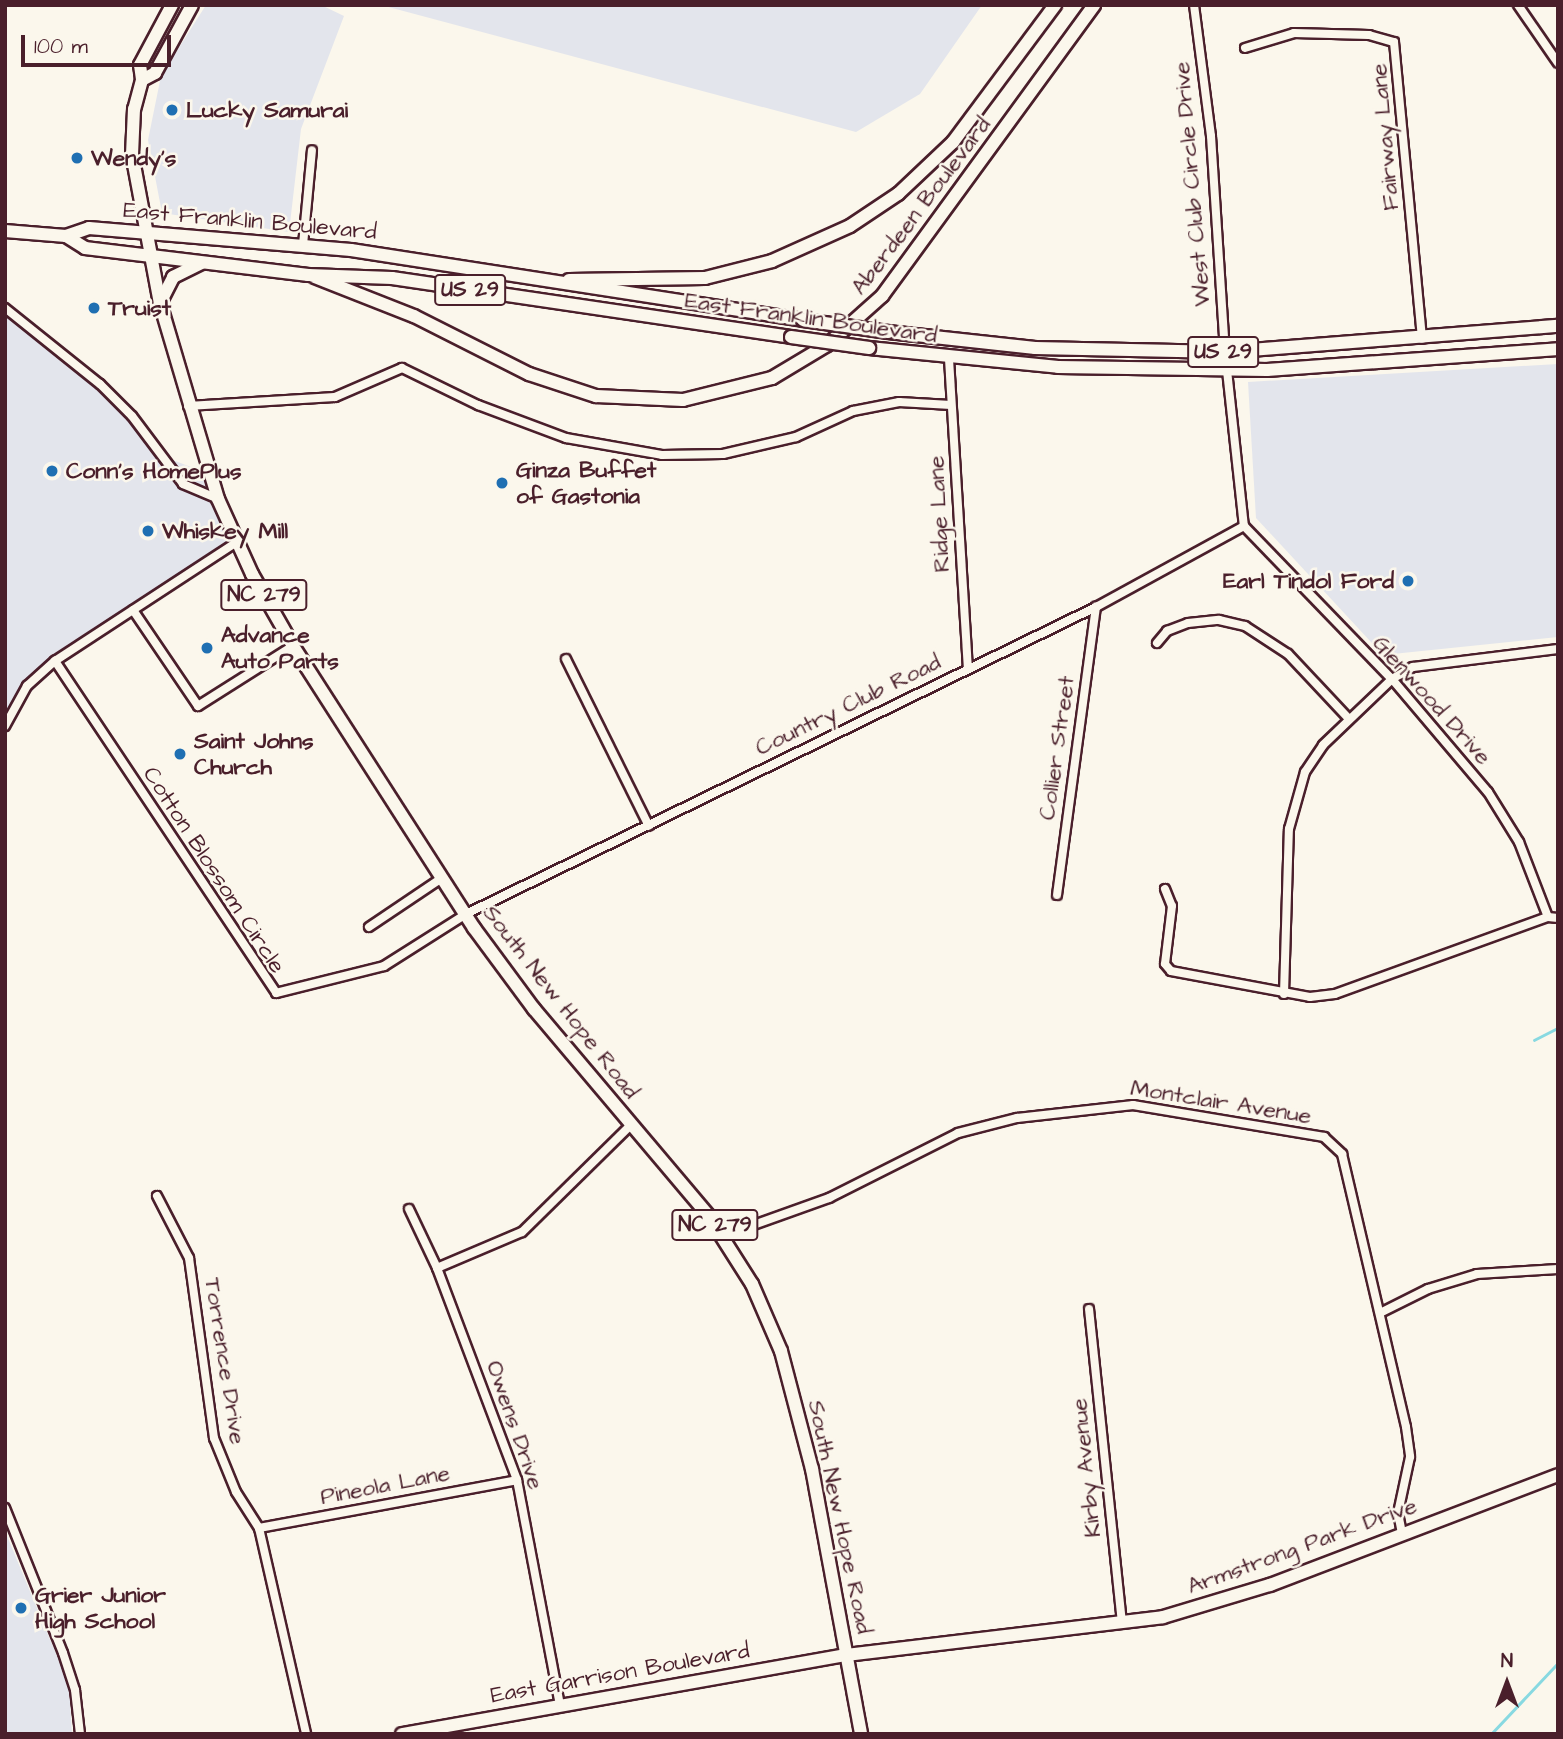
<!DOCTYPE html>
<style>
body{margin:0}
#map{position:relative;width:1563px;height:1739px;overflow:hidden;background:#fbf7ec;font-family:"Architects Daughter",sans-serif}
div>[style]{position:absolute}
.built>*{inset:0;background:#e3e5ec}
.stream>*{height:2.5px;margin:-1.25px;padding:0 1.25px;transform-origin:1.25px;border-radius:1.25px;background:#88d9e1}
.roads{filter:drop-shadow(2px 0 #4a1f2b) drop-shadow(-2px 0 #4a1f2b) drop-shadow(0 2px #4a1f2b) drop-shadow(0 -2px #4a1f2b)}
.street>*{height:8px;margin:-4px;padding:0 4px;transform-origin:4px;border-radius:4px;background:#fbf7ec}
.secondary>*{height:12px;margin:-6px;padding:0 6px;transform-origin:6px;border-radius:6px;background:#fbf7ec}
.primary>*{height:12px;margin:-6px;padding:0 6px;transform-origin:6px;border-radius:6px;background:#fbf7ec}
.bridges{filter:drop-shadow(2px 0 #4a1f2b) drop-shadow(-2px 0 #4a1f2b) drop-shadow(0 2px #4a1f2b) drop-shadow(0 -2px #4a1f2b)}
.primary-bridge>*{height:12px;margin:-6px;padding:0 6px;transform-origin:6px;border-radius:6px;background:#fbf7ec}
.dots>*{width:19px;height:19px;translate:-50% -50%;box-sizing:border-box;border:4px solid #fbf7ec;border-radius:50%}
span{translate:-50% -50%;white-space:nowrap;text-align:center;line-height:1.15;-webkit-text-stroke:5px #fbf7ec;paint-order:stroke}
.shield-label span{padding:2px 5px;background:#fbf7ec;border:2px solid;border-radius:5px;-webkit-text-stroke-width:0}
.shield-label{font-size:21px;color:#4a1f2b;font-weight:700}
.poi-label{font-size:23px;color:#4a1f2b;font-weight:700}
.left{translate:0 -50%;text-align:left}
.right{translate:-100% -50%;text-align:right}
.street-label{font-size:23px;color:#4a1f2b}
.frame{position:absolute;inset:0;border:7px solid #4a1f2b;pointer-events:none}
.north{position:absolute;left:1472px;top:1648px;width:70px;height:70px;-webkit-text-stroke:5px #fbf7ec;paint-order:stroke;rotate:0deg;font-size:19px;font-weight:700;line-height:28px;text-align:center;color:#4a1f2b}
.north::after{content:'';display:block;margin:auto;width:24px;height:32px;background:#4a1f2b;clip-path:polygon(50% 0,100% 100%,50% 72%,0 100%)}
.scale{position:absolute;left:21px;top:35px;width:150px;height:32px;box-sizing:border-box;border:4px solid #4a1f2b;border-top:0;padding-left:9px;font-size:21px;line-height:24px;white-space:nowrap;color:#4a1f2b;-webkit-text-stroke:5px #fbf7ec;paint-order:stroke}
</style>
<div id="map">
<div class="built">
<i style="clip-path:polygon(206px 5px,321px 5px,344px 16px,301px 129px,289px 232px,162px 213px,148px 140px,161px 76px)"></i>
<i style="clip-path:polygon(381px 5px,982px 5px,920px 94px,856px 132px)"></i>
<i style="clip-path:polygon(5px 308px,100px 384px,165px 457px,209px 474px,237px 542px,55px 661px,5px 726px)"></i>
<i style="clip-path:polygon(1558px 364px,1558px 637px,1383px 655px,1256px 518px,1248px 382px)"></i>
<i style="clip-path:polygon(5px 1531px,69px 1685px,72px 1734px,5px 1734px)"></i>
</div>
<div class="stream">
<i style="left:1534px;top:1040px;width:27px;rotate:-27deg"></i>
<i style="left:1491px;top:1734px;width:98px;rotate:-46.7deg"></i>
</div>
<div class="roads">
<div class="street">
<i style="left:1194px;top:5px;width:132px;rotate:82.6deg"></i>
<i style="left:1211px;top:136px;width:216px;rotate:86.3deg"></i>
<i style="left:1225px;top:352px;width:175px;rotate:83.8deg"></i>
<i style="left:1518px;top:5px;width:70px;rotate:55.4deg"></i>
<i style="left:1245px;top:48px;width:51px;rotate:-17deg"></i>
<i style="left:1294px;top:33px;width:75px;rotate:1.5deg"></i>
<i style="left:1369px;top:35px;width:26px;rotate:16deg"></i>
<i style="left:1394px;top:42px;width:298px;rotate:84.6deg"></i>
<i style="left:303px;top:245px;width:95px;rotate:-84.6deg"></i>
<i style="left:5px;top:308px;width:122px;rotate:38.7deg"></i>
<i style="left:100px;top:384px;width:45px;rotate:45deg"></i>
<i style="left:132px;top:416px;width:85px;rotate:53.1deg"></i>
<i style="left:183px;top:484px;width:38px;rotate:23deg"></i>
<i style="left:949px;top:359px;width:310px;rotate:86.5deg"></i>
<i style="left:188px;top:406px;width:147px;rotate:-3.5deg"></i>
<i style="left:335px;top:397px;width:73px;rotate:-23.4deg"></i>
<i style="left:402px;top:368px;width:85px;rotate:26deg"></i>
<i style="left:478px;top:405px;width:94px;rotate:20.6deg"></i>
<i style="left:566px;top:438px;width:97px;rotate:10deg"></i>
<i style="left:662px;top:455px;width:61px;rotate:-0.9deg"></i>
<i style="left:723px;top:454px;width:75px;rotate:-13.1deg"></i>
<i style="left:796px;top:437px;width:63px;rotate:-24.5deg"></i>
<i style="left:853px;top:411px;width:47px;rotate:-11.1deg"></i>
<i style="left:899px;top:402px;width:52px;rotate:3.3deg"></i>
<i style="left:1244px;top:526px;width:213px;rotate:46deg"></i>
<i style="left:1392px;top:679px;width:148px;rotate:49.7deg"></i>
<i style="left:1488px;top:792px;width:59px;rotate:58.2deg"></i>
<i style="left:1519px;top:842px;width:80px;rotate:68.9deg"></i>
<i style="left:1548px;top:917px;width:10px;rotate:6deg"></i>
<i style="left:133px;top:610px;width:116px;rotate:55.9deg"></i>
<i style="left:198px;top:706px;width:112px;rotate:-32.3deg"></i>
<i style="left:1157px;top:643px;width:16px;rotate:-50deg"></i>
<i style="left:1167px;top:631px;width:22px;rotate:-21deg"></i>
<i style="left:1188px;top:623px;width:31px;rotate:-6deg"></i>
<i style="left:1219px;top:620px;width:27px;rotate:13deg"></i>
<i style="left:1245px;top:626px;width:51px;rotate:33.1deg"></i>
<i style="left:1288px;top:654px;width:89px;rotate:46.8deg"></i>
<i style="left:566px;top:659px;width:186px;rotate:63.6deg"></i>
<i style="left:55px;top:661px;width:399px;rotate:56.3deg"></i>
<i style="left:276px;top:993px;width:111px;rotate:-14deg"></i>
<i style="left:384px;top:966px;width:97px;rotate:-32.4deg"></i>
<i style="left:466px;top:914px;width:701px;rotate:-25.98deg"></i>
<i style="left:1096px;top:607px;width:169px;rotate:-28.7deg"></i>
<i style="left:5px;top:726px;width:46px;rotate:-61.2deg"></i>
<i style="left:27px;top:686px;width:38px;rotate:-42deg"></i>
<i style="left:55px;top:661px;width:217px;rotate:-33.2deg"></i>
<i style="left:1165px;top:889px;width:18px;rotate:68deg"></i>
<i style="left:1172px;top:906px;width:58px;rotate:96.9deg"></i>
<i style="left:1165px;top:964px;width:9px;rotate:49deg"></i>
<i style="left:1171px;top:971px;width:141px;rotate:10.6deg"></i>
<i style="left:1310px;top:997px;width:25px;rotate:-7deg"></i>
<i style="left:1335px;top:994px;width:226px;rotate:-19.9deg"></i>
<i style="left:1057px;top:895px;width:291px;rotate:-82.3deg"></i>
<i style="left:369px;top:927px;width:88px;rotate:-33.9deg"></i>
<i style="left:1284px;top:994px;width:165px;rotate:-88.3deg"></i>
<i style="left:1289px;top:829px;width:59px;rotate:-74.3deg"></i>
<i style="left:1305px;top:772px;width:32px;rotate:-56deg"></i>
<i style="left:1323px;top:745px;width:95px;rotate:-43.7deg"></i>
<i style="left:1392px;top:679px;width:24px;rotate:-30deg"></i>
<i style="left:1413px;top:667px;width:146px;rotate:-7.1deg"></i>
<i style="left:157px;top:1196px;width:70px;rotate:62.7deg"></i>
<i style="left:189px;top:1258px;width:182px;rotate:82.1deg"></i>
<i style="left:214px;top:1438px;width:58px;rotate:67.8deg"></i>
<i style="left:236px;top:1492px;width:43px;rotate:57.4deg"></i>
<i style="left:259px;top:1528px;width:211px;rotate:77.1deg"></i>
<i style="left:409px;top:1209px;width:65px;rotate:64.6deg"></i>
<i style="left:437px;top:1268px;width:227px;rotate:69.3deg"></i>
<i style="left:517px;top:1480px;width:229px;rotate:79.2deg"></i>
<i style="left:723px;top:1236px;width:113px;rotate:-19.7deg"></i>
<i style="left:829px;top:1198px;width:144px;rotate:-26.7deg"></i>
<i style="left:958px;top:1133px;width:61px;rotate:-14.3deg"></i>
<i style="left:1017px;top:1118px;width:117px;rotate:-6.4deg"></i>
<i style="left:1133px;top:1105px;width:194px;rotate:9.5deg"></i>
<i style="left:1324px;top:1137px;width:25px;rotate:43deg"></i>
<i style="left:1342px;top:1154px;width:280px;rotate:76.8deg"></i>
<i style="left:1406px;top:1427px;width:30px;rotate:82deg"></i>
<i style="left:1410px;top:1457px;width:57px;rotate:102.1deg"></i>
<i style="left:1398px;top:1513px;width:20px;rotate:79deg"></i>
<i style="left:437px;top:1268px;width:92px;rotate:-23deg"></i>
<i style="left:522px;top:1232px;width:153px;rotate:-44.5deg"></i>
<i style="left:1089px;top:1309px;width:316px;rotate:84deg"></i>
<i style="left:1380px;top:1313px;width:54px;rotate:-26.6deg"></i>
<i style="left:1428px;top:1289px;width:51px;rotate:-17deg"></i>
<i style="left:1477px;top:1274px;width:81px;rotate:-3.5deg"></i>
<i style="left:5px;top:1508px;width:156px;rotate:68.2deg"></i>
<i style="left:63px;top:1653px;width:39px;rotate:72deg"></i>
<i style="left:75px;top:1690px;width:44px;rotate:83.5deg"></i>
<i style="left:259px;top:1528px;width:262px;rotate:-10.5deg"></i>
</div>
<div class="secondary">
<i style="left:315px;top:277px;width:106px;rotate:21.5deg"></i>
<i style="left:414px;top:316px;width:129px;rotate:26.8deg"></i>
<i style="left:529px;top:374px;width:71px;rotate:18.2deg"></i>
<i style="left:596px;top:396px;width:87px;rotate:2.6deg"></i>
<i style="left:683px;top:400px;width:92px;rotate:-13.9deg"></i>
<i style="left:772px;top:378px;width:64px;rotate:-31deg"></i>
<i style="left:827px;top:345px;width:74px;rotate:-41.7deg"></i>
<i style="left:882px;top:296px;width:360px;rotate:-53.9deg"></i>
<i style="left:569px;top:280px;width:136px;rotate:-0.8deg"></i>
<i style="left:705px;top:278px;width:69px;rotate:-14.2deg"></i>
<i style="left:772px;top:261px;width:85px;rotate:-24.2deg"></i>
<i style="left:850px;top:226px;width:58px;rotate:-33.7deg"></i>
<i style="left:898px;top:194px;width:76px;rotate:-43.4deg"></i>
<i style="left:953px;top:142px;width:171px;rotate:-53.3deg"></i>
<i style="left:402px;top:1734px;width:451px;rotate:-10.1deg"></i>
<i style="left:846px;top:1655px;width:319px;rotate:-6.8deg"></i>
<i style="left:1163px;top:1617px;width:112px;rotate:-16.7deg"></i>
<i style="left:1270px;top:1585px;width:308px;rotate:-20.9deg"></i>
</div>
<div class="primary">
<i style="left:172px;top:5px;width:68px;rotate:118.1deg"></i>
<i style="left:140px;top:65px;width:15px;rotate:82deg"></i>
<i style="left:142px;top:80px;width:30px;rotate:105deg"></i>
<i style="left:134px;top:109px;width:45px;rotate:92.5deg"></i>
<i style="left:132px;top:154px;width:152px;rotate:79.4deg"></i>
<i style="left:160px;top:303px;width:204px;rotate:73.5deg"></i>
<i style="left:218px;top:499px;width:82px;rotate:65.6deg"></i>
<i style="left:252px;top:574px;width:83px;rotate:60.3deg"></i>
<i style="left:293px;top:646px;width:335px;rotate:57.3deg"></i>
<i style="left:474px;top:928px;width:101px;rotate:53.5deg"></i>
<i style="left:534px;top:1009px;width:270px;rotate:49.8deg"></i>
<i style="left:708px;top:1215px;width:82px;rotate:57.5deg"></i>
<i style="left:752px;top:1284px;width:73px;rotate:66.6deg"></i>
<i style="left:781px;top:1351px;width:122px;rotate:75.3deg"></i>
<i style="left:812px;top:1469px;width:269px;rotate:79.5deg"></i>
<i style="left:142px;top:80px;width:15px;rotate:-28deg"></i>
<i style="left:155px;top:73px;width:77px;rotate:-61.4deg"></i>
<i style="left:5px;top:231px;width:61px;rotate:4.7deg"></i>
<i style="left:66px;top:236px;width:24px;rotate:-19deg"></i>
<i style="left:89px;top:228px;width:263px;rotate:4.8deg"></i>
<i style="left:351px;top:250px;width:457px;rotate:8.8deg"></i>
<i style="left:66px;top:236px;width:22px;rotate:32deg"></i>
<i style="left:85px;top:248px;width:225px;rotate:6.9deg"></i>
<i style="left:308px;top:275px;width:84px;rotate:2deg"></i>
<i style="left:392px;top:278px;width:403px;rotate:8.4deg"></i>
<i style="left:160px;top:303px;width:29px;rotate:-63deg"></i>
<i style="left:173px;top:277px;width:32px;rotate:-26deg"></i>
<i style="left:888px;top:332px;width:148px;rotate:6.2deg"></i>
<i style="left:1035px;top:348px;width:190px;rotate:1.2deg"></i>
<i style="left:1225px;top:352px;width:334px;rotate:-4.5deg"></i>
<i style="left:869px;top:348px;width:190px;rotate:5.7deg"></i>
<i style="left:1058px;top:367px;width:209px;rotate:0.8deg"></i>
<i style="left:1267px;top:370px;width:292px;rotate:-4.1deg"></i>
</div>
</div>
<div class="bridges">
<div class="primary-bridge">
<i style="left:803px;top:320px;width:86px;rotate:8deg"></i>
<i style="left:791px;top:337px;width:79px;rotate:8deg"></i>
</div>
</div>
<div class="dots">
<i style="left:172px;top:110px;background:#1f6fb2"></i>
<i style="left:77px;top:158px;background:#1f6fb2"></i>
<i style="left:94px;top:308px;background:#1f6fb2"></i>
<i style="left:52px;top:471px;background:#1f6fb2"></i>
<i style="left:502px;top:483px;background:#1f6fb2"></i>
<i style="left:148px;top:531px;background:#1f6fb2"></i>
<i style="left:1408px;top:581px;background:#1f6fb2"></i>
<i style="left:207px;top:648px;background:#1f6fb2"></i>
<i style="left:180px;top:754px;background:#1f6fb2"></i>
<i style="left:21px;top:1608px;background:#1f6fb2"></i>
</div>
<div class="shield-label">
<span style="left:470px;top:290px">US 29</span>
<span style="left:1223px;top:352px">US 29</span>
<span style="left:264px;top:595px">NC 279</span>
<span style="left:715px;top:1225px">NC 279</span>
</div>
<div class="poi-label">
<span class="left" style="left:186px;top:110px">Lucky Samurai</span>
<span class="left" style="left:91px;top:158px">Wendy's</span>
<span class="left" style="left:108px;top:308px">Truist</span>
<span class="left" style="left:516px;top:483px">Ginza Buffet<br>of Gastonia</span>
<span class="left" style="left:66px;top:471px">Conn's HomePlus</span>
<span class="left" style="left:162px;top:531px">Whiskey Mill</span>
<span class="right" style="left:1394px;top:581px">Earl Tindol Ford</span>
<span class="left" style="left:221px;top:648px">Advance<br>Auto Parts</span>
<span class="left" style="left:194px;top:754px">Saint Johns<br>Church</span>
<span class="left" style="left:35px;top:1608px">Grier Junior<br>High School</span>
</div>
<div class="street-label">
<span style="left:1385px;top:137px;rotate:-95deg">Fairway Lane</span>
<span style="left:1192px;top:184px;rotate:-95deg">West Club Circle Drive</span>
<span style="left:921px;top:206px;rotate:-53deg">Aberdeen Boulevard</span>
<span style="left:250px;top:221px;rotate:5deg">East Franklin Boulevard</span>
<span style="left:811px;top:318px;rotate:8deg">East Franklin Boulevard</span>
<span style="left:939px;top:514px;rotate:-93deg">Ridge Lane</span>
<span style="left:1432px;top:700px;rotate:48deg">Glenwood Drive</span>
<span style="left:848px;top:705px;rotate:-26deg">Country Club Road</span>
<span style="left:1057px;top:748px;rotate:-82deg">Collier Street</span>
<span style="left:214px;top:870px;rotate:57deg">Cotton Blossom Circle</span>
<span style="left:561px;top:1002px;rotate:52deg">South New Hope Road</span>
<span style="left:1221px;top:1102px;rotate:9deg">Montclair Avenue</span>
<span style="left:225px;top:1361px;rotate:81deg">Torrence Drive</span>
<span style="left:515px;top:1425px;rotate:71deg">Owens Drive</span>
<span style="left:1086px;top:1468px;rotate:-96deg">Kirby Avenue</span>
<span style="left:385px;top:1485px;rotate:-11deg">Pineola Lane</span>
<span style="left:840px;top:1517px;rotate:78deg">South New Hope Road</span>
<span style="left:1302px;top:1546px;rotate:-20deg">Armstrong Park Drive</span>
<span style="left:620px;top:1673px;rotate:-10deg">East Garrison Boulevard</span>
</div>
<div class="frame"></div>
<div class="north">N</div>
<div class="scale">100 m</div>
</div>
